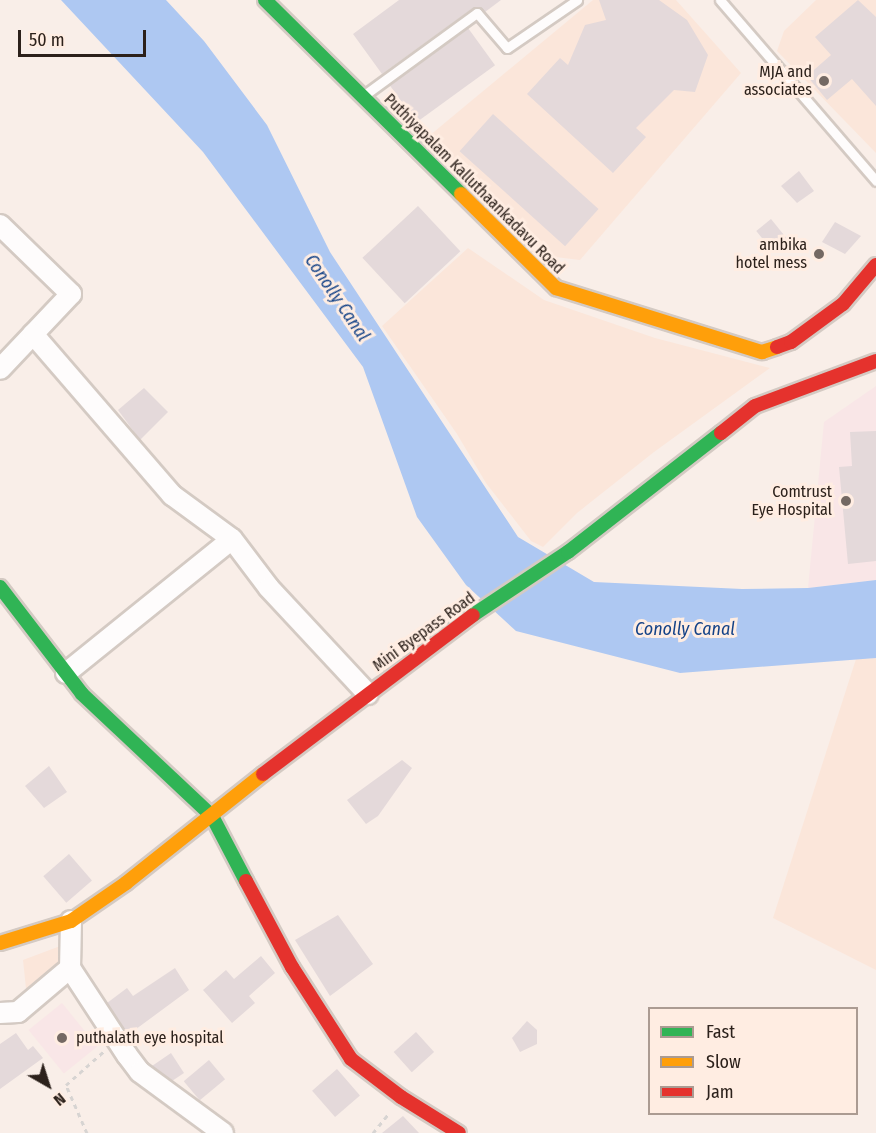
<!DOCTYPE html>
<style>
body{margin:0}
#map{position:relative;width:876px;height:1133px;overflow:hidden;background:#f9eee8;font-family:"Fira Sans Condensed",sans-serif}
div>[style]{position:absolute}
.built>*{inset:0;background:#fbe6da}
.medical>*{inset:0;background:#f9e6e7;transform-origin:0 0}
.water>*{inset:0;background:#aec8f2}
.building>*{inset:0;background:#e4d9da;transform-origin:0 0}
.path>*{height:3px;margin-top:-1.5px;transform-origin:0;background:repeating-linear-gradient(90deg,#d7d4d2 0 4.5px,transparent 0 9px)}
.roads{filter:drop-shadow(2px 0 #d4cac3) drop-shadow(-2px 0 #d4cac3) drop-shadow(0 2px #d4cac3) drop-shadow(0 -2px #d4cac3)}
.lane>*{height:9px;margin:-4.5px;padding:0 4.5px;transform-origin:4.5px;border-radius:4.5px;background:#fefcfc}
.street>*{height:20px;margin:-10px;padding:0 10px;transform-origin:10px;border-radius:10px;background:#fefcfc}
.fast>*{height:14px;margin:-7px;padding:0 7px;transform-origin:7px;border-radius:7px;background:#30b455}
.slow>*{height:14px;margin:-7px;padding:0 7px;transform-origin:7px;border-radius:7px;background:#ff9f0a}
.jam>*{height:14px;margin:-7px;padding:0 7px;transform-origin:7px;border-radius:7px;background:#e5322d}
.dots>*{width:16px;height:16px;translate:-50% -50%;box-sizing:border-box;border:3px solid #ffede2;border-radius:50%}
span{translate:-50% -50%;white-space:nowrap;text-align:center;line-height:1.15;-webkit-text-stroke:6px #ffede2;paint-order:stroke}
.poi-label{font-size:16px;color:#2c211b}
.right{translate:-100% -50%;text-align:right}
.left{translate:0 -50%;text-align:left}
.street-label{font-size:16px;color:#2c211b}
.water-label{font-size:18px;color:#144287;font-style:italic}
.legend{position:absolute;left:648px;top:1007px;width:210px;height:108px;box-sizing:border-box;background:#ffede2;border:2px solid #ab9b92;margin:0;padding:8px 10px;list-style:none;font-size:18px;color:#2c211b}
.legend li{display:flex;align-items:center;gap:12px;height:30px}
.legend b{width:30px;border:2px solid #ab9b92}
.north{position:absolute;left:18px;top:1055px;width:60px;height:60px;-webkit-text-stroke:4px #ffede2;paint-order:stroke;rotate:141deg;font-size:16px;font-weight:700;line-height:24px;text-align:center;color:#2c211b}
.north::after{content:'';display:block;margin:auto;width:21px;height:27px;background:#2c211b;clip-path:polygon(50% 0,100% 100%,50% 72%,0 100%)}
.scale{position:absolute;left:18px;top:30px;width:128px;height:27px;box-sizing:border-box;border:3px solid #2c211b;border-top:0;padding-left:8px;font-size:18px;line-height:21px;white-space:nowrap;color:#2c211b;-webkit-text-stroke:4px #ffede2;paint-order:stroke}
</style>
<div id="map">
<div class="built">
<i style="clip-path:polygon(593px 0,676px 0,741px 73px,580px 260px,547px 256px,423px 141px)"></i>
<i style="clip-path:polygon(816px 0,876px 0,876px 153px,777px 51px,784px 31px)"></i>
<i style="clip-path:polygon(468px 248px,544px 300px,655px 338px,770px 368px,654px 452px,577px 513px,543px 547px,531px 541px,486px 483px,457px 434px,382px 326px)"></i>
<i style="clip-path:polygon(876px 658px,876px 970px,773px 918px,856px 659px)"></i>
<i style="clip-path:polygon(63px 945px,63px 961px,27px 998px,23px 960px)"></i>
</div>
<div class="medical">
<i style="clip-path:polygon(876px 386px,876px 580px,808px 588px,824px 422px)"></i>
<i style="left:62px;top:1003px;width:56px;height:43px;rotate:51deg"></i>
</div>
<div class="water">
<i style="clip-path:polygon(61px 0,166px 0,204px 41px,267px 125px,330px 252px,518px 537px,594px 582px,742px 589px,808px 588px,876px 580px,876px 658px,680px 673px,516px 631px,466px 585px,417px 517px,363px 367px,203px 152px)"></i>
</div>
<div class="building">
<i style="clip-path:polygon(399px 0,501px 0,485px 12px,473px 8px,382px 74px,353px 34px)"></i>
<i style="clip-path:polygon(599px 0,659px 0,687px 20px,708px 55px,695px 92px,674px 90px,636px 128px,646px 137px,613px 173px,527px 94px,560px 58px,568px 65px,585px 25px,606px 20px)"></i>
<i style="clip-path:polygon(858px 0,876px 17px,876px 106px,852px 79px,827px 100px,807px 76px,831px 55px,815px 37px)"></i>
<i style="left:468px;top:28px;width:46px;height:97px;rotate:54deg"></i>
<i style="left:493px;top:114px;width:142px;height:50px;rotate:42deg"></i>
<i style="clip-path:polygon(799px 171px,814px 191px,797px 203px,781px 186px)"></i>
<i style="left:418px;top:206px;width:62px;height:76px;rotate:47deg"></i>
<i style="left:771px;top:219px;width:27px;height:19px;rotate:51deg"></i>
<i style="clip-path:polygon(835px 222px,861px 236px,845px 254px,822px 242px)"></i>
<i style="clip-path:polygon(144px 388px,168px 412px,140px 440px,118px 410px)"></i>
<i style="clip-path:polygon(876px 431px,876px 561px,848px 564px,839px 467px,852px 466px,850px 432px)"></i>
<i style="clip-path:polygon(402px 760px,412px 768px,378px 816px,366px 824px,347px 800px)"></i>
<i style="clip-path:polygon(49px 766px,67px 792px,44px 808px,25px 786px)"></i>
<i style="left:69px;top:854px;width:35px;height:34px;rotate:49deg"></i>
<i style="clip-path:polygon(338px 915px,373px 964px,330px 996px,295px 940px)"></i>
<i style="clip-path:polygon(261px 956px,275px 973px,249px 996px,255px 1003px,232px 1023px,203px 990px,226px 970px,234px 979px)"></i>
<i style="clip-path:polygon(175px 968px,189px 990px,128px 1035px,107px 1003px,127px 988px,133px 996px)"></i>
<i style="clip-path:polygon(527px 1021px,537px 1030px,537px 1044px,520px 1052px,512px 1038px)"></i>
<i style="left:416px;top:1032px;width:27px;height:30px;rotate:48deg"></i>
<i style="clip-path:polygon(16px 1033px,28px 1050px,33px 1046px,43px 1058px,0 1089px,0 1044px)"></i>
<i style="clip-path:polygon(171px 1053px,184px 1073px,172px 1081px,152px 1066px)"></i>
<i style="left:209px;top:1060px;width:25px;height:33px;rotate:50deg"></i>
<i style="left:337px;top:1069px;width:35px;height:33px;rotate:49deg"></i>
<i style="clip-path:polygon(403px 1116px,419px 1133px,382px 1133px)"></i>
</div>
<div class="path">
<i style="left:87px;top:1133px;width:52px;rotate:-113.6deg"></i>
<i style="left:66px;top:1085px;width:51px;rotate:-41.8deg"></i>
<i style="left:373px;top:1133px;width:26px;rotate:-51deg"></i>
</div>
<div class="roads">
<div class="lane">
<i style="left:720px;top:0;width:239px;rotate:49.2deg"></i>
<i style="left:363px;top:96px;width:141px;rotate:-36.1deg"></i>
<i style="left:477px;top:13px;width:46px;rotate:49.4deg"></i>
<i style="left:507px;top:48px;width:85px;rotate:-34.4deg"></i>
</div>
<div class="street">
<i style="left:0;top:225px;width:99px;rotate:44.2deg"></i>
<i style="left:71px;top:294px;width:103px;rotate:133.4deg"></i>
<i style="left:33px;top:334px;width:213px;rotate:49.2deg"></i>
<i style="left:172px;top:495px;width:74px;rotate:36.3deg"></i>
<i style="left:232px;top:539px;width:61px;rotate:52.9deg"></i>
<i style="left:269px;top:588px;width:145px;rotate:47deg"></i>
<i style="left:66px;top:673px;width:213px;rotate:-38.9deg"></i>
<i style="left:71px;top:921px;width:47px;rotate:91.2deg"></i>
<i style="left:70px;top:968px;width:104px;rotate:56.8deg"></i>
<i style="left:127px;top:1055px;width:21px;rotate:53deg"></i>
<i style="left:140px;top:1072px;width:103px;rotate:36.3deg"></i>
<i style="left:0;top:1013px;width:18px;rotate:-3deg"></i>
<i style="left:18px;top:1012px;width:68px;rotate:-40.2deg"></i>
</div>
<div class="fast">
<i style="left:265px;top:0;width:276px;rotate:44.7deg"></i>
<i style="left:0;top:587px;width:135px;rotate:52.5deg"></i>
<i style="left:82px;top:694px;width:178px;rotate:43.2deg"></i>
<i style="left:212px;top:816px;width:73px;rotate:62.4deg"></i>
<i style="left:473px;top:615px;width:114px;rotate:-33.6deg"></i>
<i style="left:568px;top:552px;width:194px;rotate:-37.9deg"></i>
</div>
<div class="slow">
<i style="left:461px;top:194px;width:134px;rotate:44.7deg"></i>
<i style="left:556px;top:288px;width:216px;rotate:17.3deg"></i>
<i style="left:762px;top:352px;width:16px;rotate:-18deg"></i>
<i style="left:0;top:943px;width:74px;rotate:-17.2deg"></i>
<i style="left:71px;top:921px;width:67px;rotate:-34.6deg"></i>
<i style="left:126px;top:883px;width:175px;rotate:-38.5deg"></i>
</div>
<div class="jam">
<i style="left:777px;top:347px;width:15px;rotate:-20deg"></i>
<i style="left:791px;top:342px;width:64px;rotate:-36.2deg"></i>
<i style="left:843px;top:304px;width:51px;rotate:-49.8deg"></i>
<i style="left:721px;top:433px;width:43px;rotate:-38.5deg"></i>
<i style="left:755px;top:406px;width:129px;rotate:-20.4deg"></i>
<i style="left:263px;top:774px;width:263px;rotate:-37.1deg"></i>
<i style="left:246px;top:881px;width:98px;rotate:61.9deg"></i>
<i style="left:292px;top:967px;width:109px;rotate:57.3deg"></i>
<i style="left:351px;top:1059px;width:63px;rotate:37.2deg"></i>
<i style="left:401px;top:1097px;width:68px;rotate:31.8deg"></i>
</div>
</div>
<div class="dots">
<i style="left:824px;top:81px;background:#746963"></i>
<i style="left:819px;top:254px;background:#746963"></i>
<i style="left:846px;top:501px;background:#746963"></i>
<i style="left:62px;top:1038px;background:#746963"></i>
</div>
<div class="poi-label">
<span class="right" style="left:812px;top:81px">MJA and<br>associates</span>
<span class="right" style="left:807px;top:254px">ambika<br>hotel mess</span>
<span class="right" style="left:832px;top:501px">Comtrust<br>Eye Hospital</span>
<span class="left" style="left:76px;top:1038px">puthalath eye hospital</span>
</div>
<div class="street-label">
<span style="left:474px;top:184px;rotate:45deg">Puthiyapalam Kalluthaankadavu Road</span>
<span style="left:424px;top:632px;rotate:-36deg">Mini Byepass Road</span>
</div>
<div class="water-label">
<span style="left:337px;top:298px;rotate:56deg">Conolly Canal</span>
<span style="left:685px;top:629px">Conolly Canal</span>
</div>
<ul class="legend">
<li><b style="height:8px;background:#30b455"></b>Fast</li>
<li><b style="height:8px;background:#ff9f0a"></b>Slow</li>
<li><b style="height:8px;background:#e5322d"></b>Jam</li>
</ul>
<div class="north">N</div>
<div class="scale">50 m</div>
</div>
